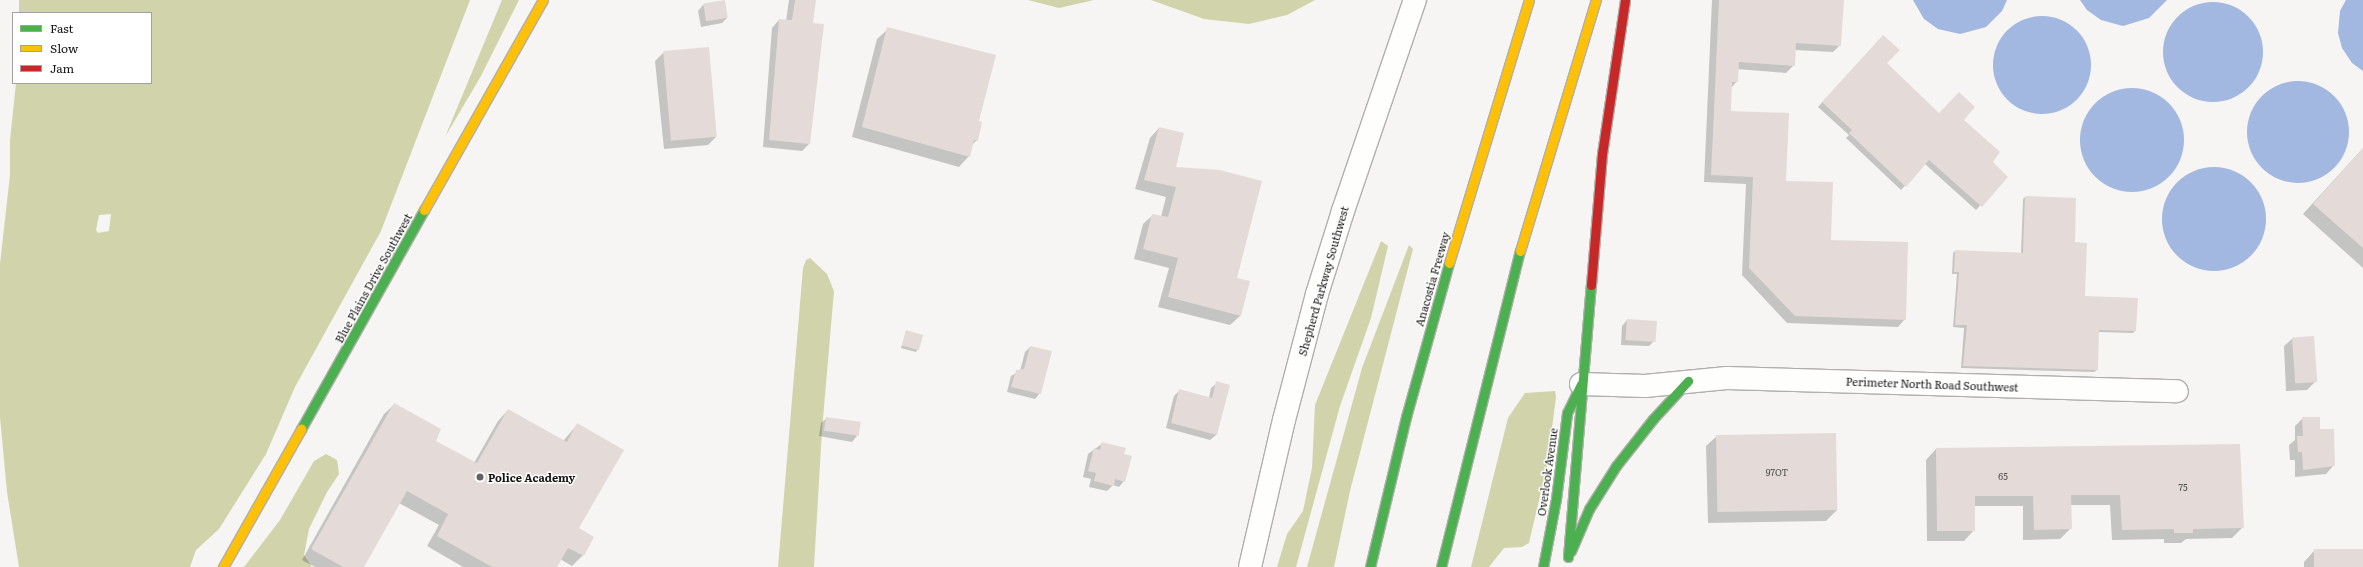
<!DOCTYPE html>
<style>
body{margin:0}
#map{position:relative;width:2363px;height:567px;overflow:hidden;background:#f6f5f3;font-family:Literata,serif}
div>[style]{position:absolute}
.forest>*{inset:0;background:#d1d3ab}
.water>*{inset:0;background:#a2b8e0}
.round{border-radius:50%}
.shadow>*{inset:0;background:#0003}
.building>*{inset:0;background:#e4dbd9;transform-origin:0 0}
.roads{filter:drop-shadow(1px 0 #b0afad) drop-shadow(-1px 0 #b0afad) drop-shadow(0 1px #b0afad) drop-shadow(0 -1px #b0afad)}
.street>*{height:22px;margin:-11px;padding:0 11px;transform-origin:11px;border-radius:11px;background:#fefefd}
.fast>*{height:9px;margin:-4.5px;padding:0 4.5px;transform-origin:4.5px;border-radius:4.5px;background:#4caf50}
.slow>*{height:9px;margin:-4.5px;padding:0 4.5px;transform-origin:4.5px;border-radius:4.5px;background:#ffc107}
.jam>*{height:9px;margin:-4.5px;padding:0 4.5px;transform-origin:4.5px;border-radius:4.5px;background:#c62828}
.dots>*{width:11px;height:11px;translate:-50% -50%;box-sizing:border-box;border:2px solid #fff;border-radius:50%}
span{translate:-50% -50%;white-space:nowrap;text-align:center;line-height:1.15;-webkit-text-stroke:3px #fff;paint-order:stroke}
.number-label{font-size:9px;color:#4a4846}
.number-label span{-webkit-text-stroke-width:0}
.street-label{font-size:11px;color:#141413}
.poi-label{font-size:11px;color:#141413;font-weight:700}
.left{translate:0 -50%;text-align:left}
.legend{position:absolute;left:12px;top:12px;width:140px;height:72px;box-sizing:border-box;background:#fff;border:1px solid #a1a1a1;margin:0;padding:5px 7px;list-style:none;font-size:12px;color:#141413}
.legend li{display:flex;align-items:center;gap:8px;height:20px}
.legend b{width:20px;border:1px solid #a1a1a1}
</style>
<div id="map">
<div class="forest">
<i style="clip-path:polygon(evenodd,19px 0,470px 0,381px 231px,295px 387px,266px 454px,219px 529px,196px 550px,190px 567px,19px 567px,7px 492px,0 417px,0 264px,10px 175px,10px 140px,16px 83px,151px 83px,151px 13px,19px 13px,19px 0,111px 214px,109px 231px,98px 233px,96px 230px,99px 215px,111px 214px)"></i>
<i style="clip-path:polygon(502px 0,519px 0,481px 76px,445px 137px)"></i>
<i style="clip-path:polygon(1028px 0,1094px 0,1059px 8px)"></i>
<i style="clip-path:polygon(1151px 0,1315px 0,1287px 15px,1249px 24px,1204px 19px)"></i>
<i style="clip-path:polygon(1381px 241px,1388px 246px,1371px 318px,1340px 406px,1296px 567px,1277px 567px,1287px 534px,1303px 511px,1312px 468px,1315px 405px)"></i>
<i style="clip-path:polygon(1409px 245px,1413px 249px,1350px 491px,1334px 567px,1307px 567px,1362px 368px)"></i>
<i style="clip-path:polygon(810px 258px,827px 274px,834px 291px,822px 430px,814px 567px,778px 567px,803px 268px,806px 260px)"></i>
<i style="clip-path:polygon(1555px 391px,1556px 397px,1547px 466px,1529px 543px,1522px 547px,1504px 548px,1489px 567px,1471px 567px,1508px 418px,1525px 393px)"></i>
<i style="clip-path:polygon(326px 454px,337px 460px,339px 474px,327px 492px,309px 529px,304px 555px,312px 567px,244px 567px,280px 520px,314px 461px)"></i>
</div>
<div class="water">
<i style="clip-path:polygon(1913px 0,2007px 0,2002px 11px,1986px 27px,1960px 34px,1938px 29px,1924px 19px)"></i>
<i style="clip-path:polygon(2080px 0,2167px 0,2149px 18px,2123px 26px,2101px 20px,2087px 10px)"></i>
<i style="clip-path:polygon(2346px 0,2363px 0,2363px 71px,2352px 63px,2342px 48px,2338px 33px,2340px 11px)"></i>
<i class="round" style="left:2163px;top:2px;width:100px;height:100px"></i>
<i class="round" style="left:1993px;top:16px;width:98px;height:98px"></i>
<i class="round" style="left:2247px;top:81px;width:102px;height:102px"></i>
<i class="round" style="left:2080px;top:88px;width:104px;height:104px"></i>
<i class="round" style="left:2162px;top:167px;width:104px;height:104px"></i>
</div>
<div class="shadow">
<i style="clip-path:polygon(789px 0,815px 0,811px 24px,823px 25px,809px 144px,802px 151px,763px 147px,772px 28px,779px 20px,786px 21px)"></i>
<i style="clip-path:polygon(1712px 0,1843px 0,1840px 45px,1833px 52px,1795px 50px,1794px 65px,1786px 73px,1737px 69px,1737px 81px,1731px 88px,1730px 112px,1830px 241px,1905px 319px,1898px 327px,1787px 323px,1742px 275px,1746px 184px,1704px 182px)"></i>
<i style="clip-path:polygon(703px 5px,727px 18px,722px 23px,701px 27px,698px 11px)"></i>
<i style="clip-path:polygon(888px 29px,977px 140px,972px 145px,969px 156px,959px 167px,852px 137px,877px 39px)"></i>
<i style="clip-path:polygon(1879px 40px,1886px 63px,1939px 115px,1963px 120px,1991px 162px,2006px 177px,1976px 210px,1925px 164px,1901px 190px,1846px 138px,1849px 135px,1818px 107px)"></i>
<i style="clip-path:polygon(663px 53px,716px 137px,708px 145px,664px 149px,655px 61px)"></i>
<i style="clip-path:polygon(1159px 128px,1175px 168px,1236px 278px,1240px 316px,1230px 325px,1158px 307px,1169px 268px,1134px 259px,1143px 224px,1153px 215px,1161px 217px,1166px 197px,1135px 189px,1150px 138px)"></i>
<i style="clip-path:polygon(2363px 148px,2363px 268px,2303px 214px)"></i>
<i style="clip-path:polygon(2025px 197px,2074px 243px,2084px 297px,2135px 331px,2133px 333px,2098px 332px,2097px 370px,2094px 372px,1961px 368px,1964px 328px,1953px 327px,1957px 274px,1952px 274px,1953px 253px,1955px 251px,2021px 253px,2023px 199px)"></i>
<i style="clip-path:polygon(1627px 320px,1655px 340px,1649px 346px,1621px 345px,1622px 326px)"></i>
<i style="clip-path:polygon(907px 331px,918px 349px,916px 352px,901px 348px)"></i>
<i style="clip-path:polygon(2293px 338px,2316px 381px,2307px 390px,2286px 391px,2284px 346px)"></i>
<i style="clip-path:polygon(1030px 347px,1040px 393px,1035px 399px,1007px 392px,1011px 376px,1020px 371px,1025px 352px)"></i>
<i style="clip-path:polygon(1217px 383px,1216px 435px,1210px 440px,1166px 428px,1174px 396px,1179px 391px,1209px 398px,1211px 388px)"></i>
<i style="clip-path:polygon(395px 404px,434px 441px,474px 463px,498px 421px,508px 410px,563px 441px,577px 425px,578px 528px,583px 555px,572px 566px,560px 559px,556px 567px,463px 567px,427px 546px,439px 525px,399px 503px,363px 567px,315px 567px,302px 560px,384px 414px)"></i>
<i style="clip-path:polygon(827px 418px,857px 436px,852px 442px,819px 436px,821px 423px)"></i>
<i style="clip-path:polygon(2303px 418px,2319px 430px,2334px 465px,2326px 474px,2295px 477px,2295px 460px,2290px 460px,2289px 445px,2295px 440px,2295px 426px)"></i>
<i style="clip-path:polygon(1717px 436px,1837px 510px,1826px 521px,1708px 523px,1706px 446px)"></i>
<i style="clip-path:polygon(1103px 443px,1123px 454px,1124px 481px,1119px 487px,1113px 485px,1107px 491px,1089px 487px,1091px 479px,1083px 477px,1088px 454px)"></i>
<i style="clip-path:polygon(2239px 445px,2243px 527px,2232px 538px,2186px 539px,2181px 543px,2164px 543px,2164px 539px,2112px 540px,2110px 505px,2070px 505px,2070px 529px,2060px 539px,2023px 540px,2023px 506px,1974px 506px,1974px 530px,1964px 541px,1927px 541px,1926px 460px,1936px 449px)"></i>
<i style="clip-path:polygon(2363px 550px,2363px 567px,2304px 567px,2304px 562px,2314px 551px)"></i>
</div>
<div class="building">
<i style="left:725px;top:0;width:18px;height:22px;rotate:81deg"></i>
<i style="clip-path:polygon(795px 0,816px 0,813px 23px,824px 24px,810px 144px,769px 140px,779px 19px,792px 20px)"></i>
<i style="clip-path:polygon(1719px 0,1844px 0,1841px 46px,1796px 43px,1795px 66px,1739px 62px,1738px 82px,1732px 82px,1731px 111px,1789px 113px,1786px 181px,1833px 182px,1831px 240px,1908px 242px,1906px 320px,1795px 316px,1749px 268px,1753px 177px,1711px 175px)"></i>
<i style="clip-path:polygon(887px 27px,996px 55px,979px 121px,982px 122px,978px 141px,974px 140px,970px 157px,862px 127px)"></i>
<i style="clip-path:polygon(1883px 35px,1900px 50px,1887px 63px,1939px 113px,1959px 92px,1975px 107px,1964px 120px,2000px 152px,1993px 162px,2008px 177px,1982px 207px,1929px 160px,1906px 187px,1849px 133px,1852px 130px,1822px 102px)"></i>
<i style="left:709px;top:47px;width:90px;height:46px;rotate:85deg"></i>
<i style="clip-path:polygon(1159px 127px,1184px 133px,1176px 167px,1220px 170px,1262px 181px,1237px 278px,1250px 281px,1241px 316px,1168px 297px,1178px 258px,1143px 249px,1152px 214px,1168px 217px,1176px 187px,1144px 180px)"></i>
<i style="clip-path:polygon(2363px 148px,2363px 248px,2313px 204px)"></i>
<i style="clip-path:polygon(2025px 196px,2076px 198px,2075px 242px,2087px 243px,2085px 296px,2138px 298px,2136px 331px,2099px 330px,2098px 370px,1963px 366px,1967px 325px,1955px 325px,1959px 272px,1954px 272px,1955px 250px,2023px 253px)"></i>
<i style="left:1627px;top:319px;width:30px;height:21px;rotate:4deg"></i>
<i style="left:906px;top:330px;width:18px;height:16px;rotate:16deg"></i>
<i style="left:2314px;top:336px;width:46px;height:22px;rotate:86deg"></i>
<i style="clip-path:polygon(1030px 346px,1052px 351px,1041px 394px,1011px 387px,1016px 370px,1024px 369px)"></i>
<i style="clip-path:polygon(1216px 381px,1230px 385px,1217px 435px,1171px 423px,1179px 389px,1212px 398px)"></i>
<i style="clip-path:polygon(394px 403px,441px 429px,436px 441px,477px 463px,508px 409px,567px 442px,577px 423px,624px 450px,579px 528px,594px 537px,584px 556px,568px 548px,557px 567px,492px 567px,437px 536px,448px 514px,407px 491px,364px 567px,343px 567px,311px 549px)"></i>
<i style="left:826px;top:417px;width:35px;height:14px;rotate:8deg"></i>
<i style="clip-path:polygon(2302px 417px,2320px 417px,2320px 429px,2334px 429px,2335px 466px,2303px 470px,2302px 452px,2298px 452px,2297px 436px,2303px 436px)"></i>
<i style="left:1836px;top:433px;width:77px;height:120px;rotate:89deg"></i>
<i style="clip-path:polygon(1102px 442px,1126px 448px,1124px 454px,1132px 456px,1125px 482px,1115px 479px,1114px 486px,1094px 481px,1096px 473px,1088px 471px,1094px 448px,1100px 450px)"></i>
<i style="clip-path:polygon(2240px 444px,2244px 528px,2193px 529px,2193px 533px,2174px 533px,2174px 529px,2122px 530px,2120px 495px,2071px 495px,2072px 529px,2034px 530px,2033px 496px,1975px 496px,1975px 531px,1937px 531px,1936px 448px)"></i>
<i style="left:2363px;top:549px;width:18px;height:49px;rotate:90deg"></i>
</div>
<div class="roads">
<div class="street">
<i style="left:1581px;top:384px;width:64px;rotate:1.8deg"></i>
<i style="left:1645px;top:386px;width:82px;rotate:-5.6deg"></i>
<i style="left:1727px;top:378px;width:450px;rotate:1.7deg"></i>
<i style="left:1250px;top:567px;width:151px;rotate:-77deg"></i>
<i style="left:1284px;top:420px;width:130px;rotate:-75.3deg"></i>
<i style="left:1317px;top:294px;width:87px;rotate:-72.6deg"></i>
<i style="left:1343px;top:211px;width:223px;rotate:-71.2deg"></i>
</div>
<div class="fast">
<i style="left:301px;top:429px;width:251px;rotate:-60.7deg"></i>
<i style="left:1571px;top:551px;width:46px;rotate:-66.8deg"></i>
<i style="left:1589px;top:509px;width:51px;rotate:-57.9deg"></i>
<i style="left:1616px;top:466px;width:60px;rotate:-51.8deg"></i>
<i style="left:1653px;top:419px;width:52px;rotate:-47.4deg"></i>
<i style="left:1568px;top:557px;width:273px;rotate:-85.2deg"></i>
<i style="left:1370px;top:567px;width:154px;rotate:-76.5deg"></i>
<i style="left:1406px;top:417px;width:160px;rotate:-74.4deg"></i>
<i style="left:1441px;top:567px;width:326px;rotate:-76deg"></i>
<i style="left:1543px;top:567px;width:69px;rotate:-79.2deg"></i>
<i style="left:1556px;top:499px;width:87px;rotate:-82.7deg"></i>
<i style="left:1567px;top:413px;width:32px;rotate:-64deg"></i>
</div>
<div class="slow">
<i style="left:424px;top:210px;width:241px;rotate:-60.5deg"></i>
<i style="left:1520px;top:251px;width:262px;rotate:-73.2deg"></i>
<i style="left:1449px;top:263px;width:275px;rotate:-73.1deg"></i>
<i style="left:223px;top:567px;width:159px;rotate:-60.5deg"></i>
</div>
<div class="jam">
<i style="left:1591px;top:285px;width:131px;rotate:-85.2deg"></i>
<i style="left:1602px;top:154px;width:156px;rotate:-81.5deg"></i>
</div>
</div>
<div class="dots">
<i style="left:480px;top:477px;background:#636361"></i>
</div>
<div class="number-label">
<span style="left:1777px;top:472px">97OT</span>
<span style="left:2003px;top:476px">65</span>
<span style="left:2183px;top:487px">75</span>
</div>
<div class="street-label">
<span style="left:373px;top:278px;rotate:-61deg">Blue Plains Drive Southwest</span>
<span style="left:1432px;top:279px;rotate:-74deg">Anacostia Freeway</span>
<span style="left:1323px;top:281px;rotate:-74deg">Shepherd Parkway Southwest</span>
<span style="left:1932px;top:384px;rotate:2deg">Perimeter North Road Southwest</span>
<span style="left:1547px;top:472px;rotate:-82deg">Overlook Avenue</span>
</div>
<div class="poi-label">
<span class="left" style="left:488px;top:477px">Police Academy</span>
</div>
<ul class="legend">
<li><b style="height:5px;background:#4caf50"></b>Fast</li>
<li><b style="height:5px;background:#ffc107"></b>Slow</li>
<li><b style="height:5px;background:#c62828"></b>Jam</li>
</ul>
</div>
